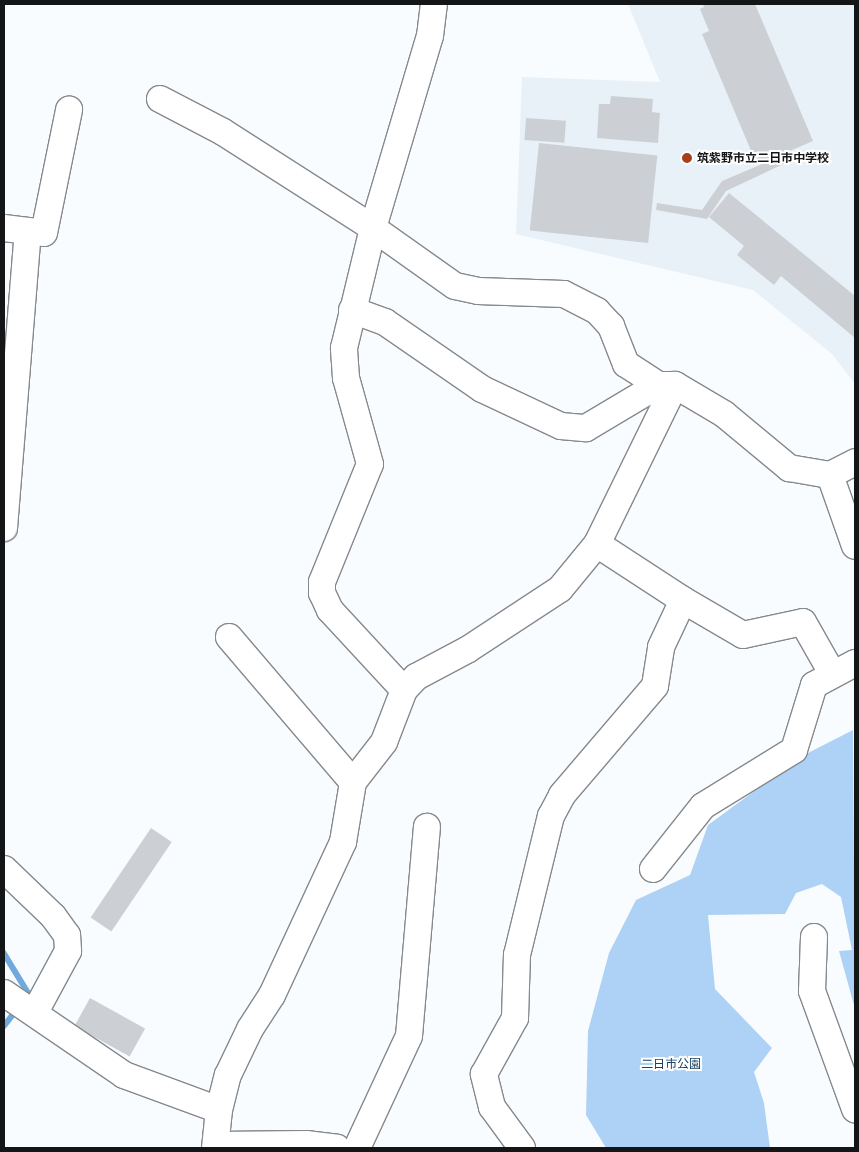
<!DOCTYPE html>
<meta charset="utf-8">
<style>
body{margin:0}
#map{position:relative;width:859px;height:1152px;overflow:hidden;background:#f9fcff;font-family:Poppins,"Noto Sans JP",sans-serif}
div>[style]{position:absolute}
.built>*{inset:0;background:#e8f1f8}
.green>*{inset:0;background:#aed2f5}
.stream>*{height:5.5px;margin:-2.75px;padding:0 2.75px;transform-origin:2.75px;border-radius:2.75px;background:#71a9df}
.building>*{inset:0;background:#ccd0d5;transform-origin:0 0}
.roads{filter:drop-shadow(1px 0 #85898d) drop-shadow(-1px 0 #85898d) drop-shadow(0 1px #85898d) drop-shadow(0 -1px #85898d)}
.minor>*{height:26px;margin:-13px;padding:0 13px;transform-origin:13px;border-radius:13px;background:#fff}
.dots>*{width:14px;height:14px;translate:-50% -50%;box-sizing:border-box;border:2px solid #fff;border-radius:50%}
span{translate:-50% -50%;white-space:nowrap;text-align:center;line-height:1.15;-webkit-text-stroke:4px #fff;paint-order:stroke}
.poi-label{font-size:12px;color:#141517;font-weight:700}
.left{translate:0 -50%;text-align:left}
.park-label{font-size:12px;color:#174064}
.frame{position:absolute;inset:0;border:5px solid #141517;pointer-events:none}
</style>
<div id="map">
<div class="built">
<i style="clip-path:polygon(628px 4px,855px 4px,855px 384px,832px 354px,753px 290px,516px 234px,522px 77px,660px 82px)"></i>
</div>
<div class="green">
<i style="clip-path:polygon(853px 730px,855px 1009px,839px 951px,852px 950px,841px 897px,822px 884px,796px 893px,785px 914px,708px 915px,715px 989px,772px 1048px,754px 1072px,764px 1103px,770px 1148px,606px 1148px,586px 1115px,588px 1031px,609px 953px,636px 900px,690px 875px,708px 825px,802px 756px)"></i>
</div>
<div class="stream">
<i style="left:4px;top:953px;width:48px;rotate:58.6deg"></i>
<i style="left:4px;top:1026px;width:16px;rotate:-52deg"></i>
</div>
<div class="building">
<i style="clip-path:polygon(703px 4px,755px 4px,813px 141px,757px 165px,702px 34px,709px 31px,700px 9px,704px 7px)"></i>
<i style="clip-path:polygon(611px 96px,653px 99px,652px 112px,660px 113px,658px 143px,597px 138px,599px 104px,610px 104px)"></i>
<i style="left:526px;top:118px;width:40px;height:22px;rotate:4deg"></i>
<i style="left:539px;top:143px;width:119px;height:88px;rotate:6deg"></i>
<i style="clip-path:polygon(788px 153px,792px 160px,726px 191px,707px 219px,656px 210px,657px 203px,702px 210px,722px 181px)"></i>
<i style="clip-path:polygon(729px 193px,855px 296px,855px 338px,781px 276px,774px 285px,737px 255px,744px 246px,709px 217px)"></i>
<i style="left:151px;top:828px;width:25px;height:108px;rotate:34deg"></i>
<i style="left:90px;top:998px;width:63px;height:32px;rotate:29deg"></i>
</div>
<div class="roads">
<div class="minor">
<i style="left:160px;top:99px;width:71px;rotate:27.6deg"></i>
<i style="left:223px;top:132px;width:178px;rotate:32.6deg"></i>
<i style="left:373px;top:228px;width:100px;rotate:35.3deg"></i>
<i style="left:455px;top:286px;width:24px;rotate:12deg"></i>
<i style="left:478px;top:291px;width:86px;rotate:2deg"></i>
<i style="left:564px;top:294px;width:37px;rotate:27deg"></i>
<i style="left:597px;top:311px;width:21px;rotate:47deg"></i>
<i style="left:611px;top:326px;width:41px;rotate:68.5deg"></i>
<i style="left:626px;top:364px;width:38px;rotate:33deg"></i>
<i style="left:4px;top:228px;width:40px;rotate:7.1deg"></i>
<i style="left:44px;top:233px;width:126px;rotate:-78.5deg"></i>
<i style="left:352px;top:310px;width:35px;rotate:20deg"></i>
<i style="left:385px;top:322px;width:118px;rotate:34.6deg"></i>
<i style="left:482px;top:389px;width:87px;rotate:25.1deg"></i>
<i style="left:561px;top:426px;width:25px;rotate:5deg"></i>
<i style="left:586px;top:428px;width:84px;rotate:-30.8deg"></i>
<i style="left:658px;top:385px;width:17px"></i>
<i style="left:675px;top:385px;width:57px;rotate:30.6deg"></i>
<i style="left:724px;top:414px;width:85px;rotate:39.7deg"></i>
<i style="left:789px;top:468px;width:42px;rotate:9.7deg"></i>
<i style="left:830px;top:475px;width:28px;rotate:-27deg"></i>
<i style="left:830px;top:475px;width:75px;rotate:70.6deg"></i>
<i style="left:4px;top:528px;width:298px;rotate:-85.4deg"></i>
<i style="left:597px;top:544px;width:103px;rotate:33.1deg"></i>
<i style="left:683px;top:600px;width:69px;rotate:30.3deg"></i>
<i style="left:743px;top:635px;width:61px;rotate:-12.2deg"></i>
<i style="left:803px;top:622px;width:59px;rotate:60.4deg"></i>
<i style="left:229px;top:637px;width:191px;rotate:49.5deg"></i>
<i style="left:404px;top:690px;width:109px;rotate:-132.8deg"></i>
<i style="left:330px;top:610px;width:19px;rotate:-115deg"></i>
<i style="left:322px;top:593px;width:11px;rotate:-90deg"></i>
<i style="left:322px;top:582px;width:127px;rotate:-67.9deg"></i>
<i style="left:370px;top:464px;width:89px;rotate:-105.6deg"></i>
<i style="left:346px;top:378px;width:30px;rotate:-94deg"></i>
<i style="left:344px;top:348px;width:123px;rotate:-76.4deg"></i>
<i style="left:373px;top:228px;width:200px;rotate:-73.5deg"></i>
<i style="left:430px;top:36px;width:32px;rotate:-83deg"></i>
<i style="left:4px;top:869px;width:68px;rotate:43.8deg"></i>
<i style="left:53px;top:916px;width:24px;rotate:54deg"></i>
<i style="left:67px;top:935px;width:16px;rotate:86deg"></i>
<i style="left:68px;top:951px;width:69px;rotate:118.4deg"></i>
<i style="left:653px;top:869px;width:80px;rotate:-51.6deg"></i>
<i style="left:703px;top:806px;width:107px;rotate:-31.6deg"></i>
<i style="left:794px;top:750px;width:68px;rotate:-72.9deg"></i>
<i style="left:814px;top:685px;width:47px;rotate:-28.2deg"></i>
<i style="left:814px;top:937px;width:54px;rotate:92.1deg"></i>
<i style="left:812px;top:991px;width:126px;rotate:70deg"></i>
<i style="left:4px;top:993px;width:145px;rotate:34.3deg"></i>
<i style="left:124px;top:1075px;width:101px;rotate:20.2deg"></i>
<i style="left:216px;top:1145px;width:90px;rotate:-0.6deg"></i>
<i style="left:306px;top:1144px;width:31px;rotate:7deg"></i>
<i style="left:215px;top:1148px;width:38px;rotate:-84deg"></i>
<i style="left:219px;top:1110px;width:36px;rotate:-76deg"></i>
<i style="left:228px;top:1075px;width:51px;rotate:-64.4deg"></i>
<i style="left:250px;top:1029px;width:40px;rotate:-57.1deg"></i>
<i style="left:272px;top:995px;width:169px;rotate:-65.1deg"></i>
<i style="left:343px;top:842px;width:61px;rotate:-80.5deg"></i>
<i style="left:353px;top:782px;width:51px;rotate:-52.2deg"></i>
<i style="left:384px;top:742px;width:56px;rotate:-69deg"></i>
<i style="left:404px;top:690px;width:18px;rotate:-47deg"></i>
<i style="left:416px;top:677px;width:58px;rotate:-27.9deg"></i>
<i style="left:467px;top:650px;width:111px;rotate:-33.3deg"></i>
<i style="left:560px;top:589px;width:58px;rotate:-50.6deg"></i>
<i style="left:597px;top:544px;width:177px;rotate:-63.9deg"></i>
<i style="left:357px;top:1148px;width:123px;rotate:-65.1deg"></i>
<i style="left:409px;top:1036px;width:210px;rotate:-85.1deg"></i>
<i style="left:522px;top:1148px;width:51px;rotate:-126.2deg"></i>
<i style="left:492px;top:1107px;width:34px;rotate:-104deg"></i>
<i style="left:484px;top:1074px;width:64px;rotate:-61deg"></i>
<i style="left:515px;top:1018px;width:63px;rotate:-88.2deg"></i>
<i style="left:517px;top:955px;width:143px;rotate:-76.3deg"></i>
<i style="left:551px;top:816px;width:24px;rotate:-62deg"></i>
<i style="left:562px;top:795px;width:143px;rotate:-49.5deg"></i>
<i style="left:655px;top:686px;width:39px;rotate:-81deg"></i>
<i style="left:661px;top:647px;width:52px;rotate:-64.9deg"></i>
</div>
</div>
<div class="dots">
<i style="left:687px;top:158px;background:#a63f1c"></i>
</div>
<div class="poi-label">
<span class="left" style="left:697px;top:158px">筑紫野市立二日市中学校</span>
</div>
<div class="park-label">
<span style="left:671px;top:1064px">二日市公園</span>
</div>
<div class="frame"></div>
</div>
